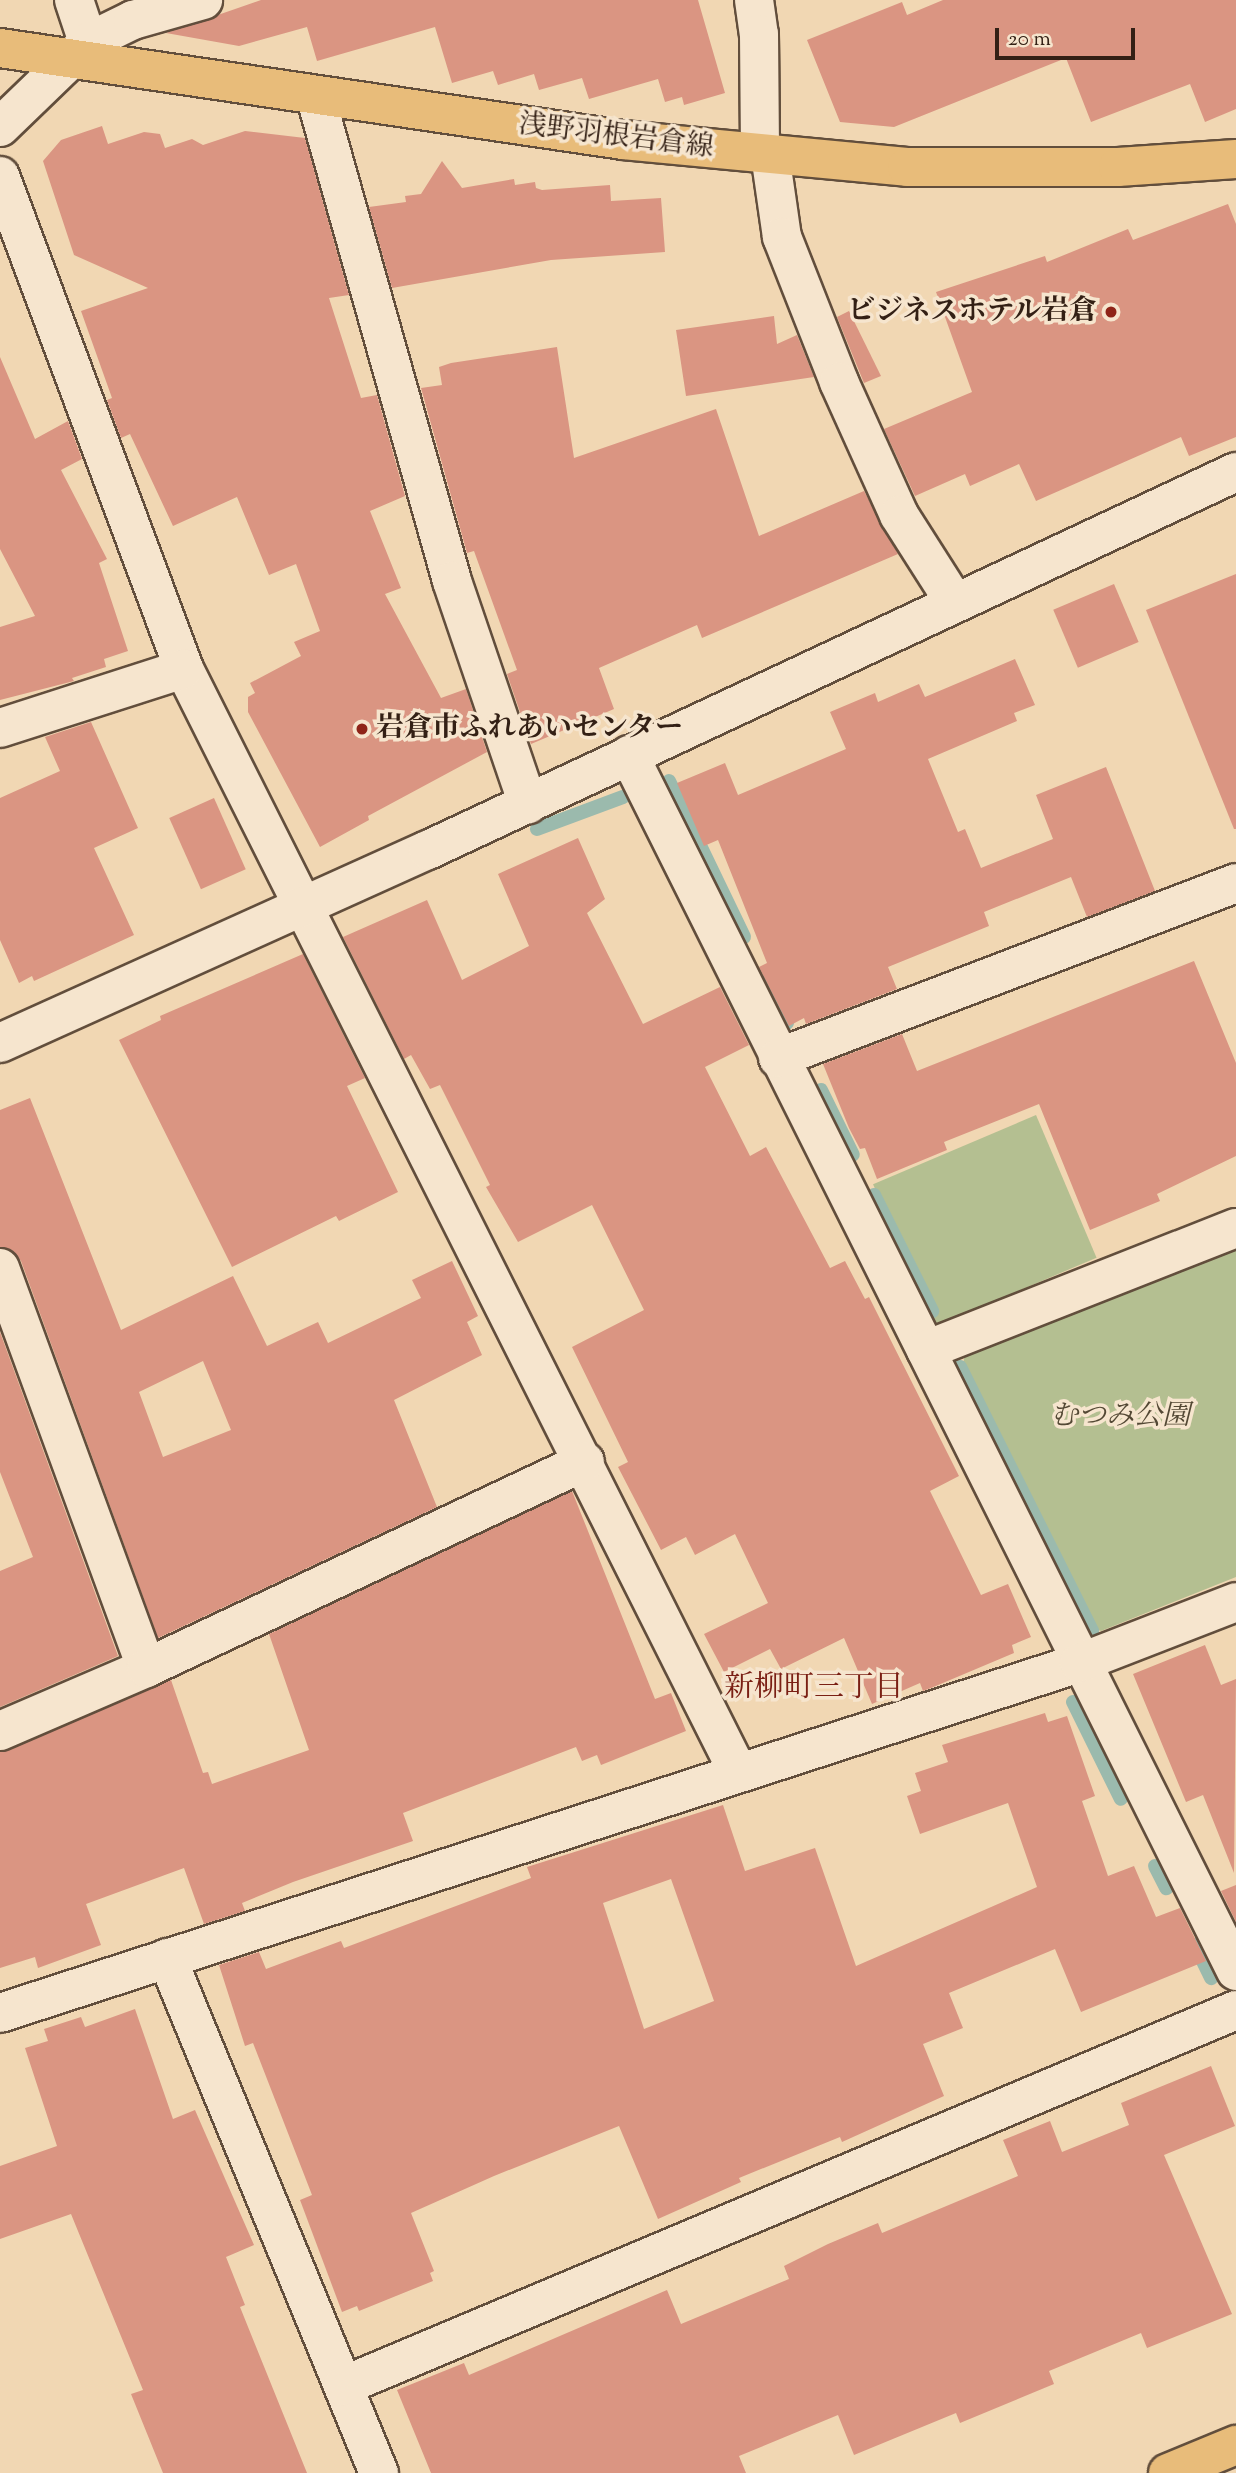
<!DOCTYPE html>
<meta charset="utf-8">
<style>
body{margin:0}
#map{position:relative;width:1236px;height:2473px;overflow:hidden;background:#f1d7b3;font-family:"Sorts Mill Goudy","Noto Serif JP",serif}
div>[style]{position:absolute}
.green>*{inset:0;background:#b4bf91;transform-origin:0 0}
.stream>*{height:14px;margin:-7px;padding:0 7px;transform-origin:7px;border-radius:7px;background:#9bbaad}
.building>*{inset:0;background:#da9582;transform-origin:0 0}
.roads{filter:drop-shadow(2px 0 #624e3c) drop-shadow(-2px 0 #624e3c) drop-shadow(0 2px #624e3c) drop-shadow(0 -2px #624e3c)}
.minor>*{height:38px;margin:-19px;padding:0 19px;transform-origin:19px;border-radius:19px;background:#f6e5ce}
.major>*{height:38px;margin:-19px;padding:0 19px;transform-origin:19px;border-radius:19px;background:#e8bc7a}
.dots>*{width:19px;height:19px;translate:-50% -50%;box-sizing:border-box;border:4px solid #f6e5ce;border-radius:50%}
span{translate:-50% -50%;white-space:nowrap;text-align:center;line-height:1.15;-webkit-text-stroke:7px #f6e5ce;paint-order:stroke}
.street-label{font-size:28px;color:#332015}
.poi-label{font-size:28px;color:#332015;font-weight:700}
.right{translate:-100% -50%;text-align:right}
.left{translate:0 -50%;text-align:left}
.park-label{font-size:28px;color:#534834;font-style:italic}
.neighbourhood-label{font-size:30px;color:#7a1f14}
.scale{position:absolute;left:995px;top:28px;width:140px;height:32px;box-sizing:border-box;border:4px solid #332015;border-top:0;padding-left:9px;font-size:21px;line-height:24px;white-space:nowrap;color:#332015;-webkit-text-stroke:5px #f6e5ce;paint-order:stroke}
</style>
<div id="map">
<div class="green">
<i style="left:1036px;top:1115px;width:155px;height:177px;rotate:67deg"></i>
<i style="clip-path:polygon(1236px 1244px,1236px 1577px,1101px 1631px,1095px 1629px,963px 1364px,965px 1354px)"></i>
</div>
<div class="stream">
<i style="left:669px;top:781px;width:173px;rotate:64.3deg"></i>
<i style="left:537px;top:829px;width:92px;rotate:-20.4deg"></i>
<i style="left:766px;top:982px;width:46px;rotate:62.9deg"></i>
<i style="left:821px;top:1090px;width:72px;rotate:63.8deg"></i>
<i style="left:874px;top:1195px;width:130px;rotate:63.4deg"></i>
<i style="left:960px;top:1367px;width:295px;rotate:63.4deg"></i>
<i style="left:1073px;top:1702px;width:108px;rotate:63.7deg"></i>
<i style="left:1155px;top:1866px;width:25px;rotate:63deg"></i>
<i style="left:1195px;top:1945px;width:37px;rotate:64deg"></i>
</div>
<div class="building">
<i style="clip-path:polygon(261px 0,698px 0,725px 93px,684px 105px,682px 97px,665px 102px,658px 79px,589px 99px,582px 78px,539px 90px,534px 74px,498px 85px,493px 71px,452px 83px,435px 27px,317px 61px,307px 27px,239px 46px,166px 33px)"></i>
<i style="clip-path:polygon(943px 0,1236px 0,1236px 109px,1205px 122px,1190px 84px,1091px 122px,1066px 58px,894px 127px,840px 122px,807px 40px,902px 2px,907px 15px)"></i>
<i style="clip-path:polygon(102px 126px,108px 144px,144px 132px,160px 134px,165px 148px,192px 139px,203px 145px,245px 131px,305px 138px,349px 295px,329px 298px,361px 398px,377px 395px,405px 496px,370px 511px,401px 588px,385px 594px,441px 698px,466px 689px,487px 752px,368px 816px,369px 820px,320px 847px,248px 712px,248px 697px,255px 693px,250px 683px,301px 656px,294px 642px,320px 631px,296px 564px,269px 575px,237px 497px,173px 526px,130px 434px,121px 438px,107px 400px,112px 398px,81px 311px,148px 288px,74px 255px,43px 161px,61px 140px)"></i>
<i style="clip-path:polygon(442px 161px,462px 188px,514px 179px,515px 185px,535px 182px,536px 188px,542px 190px,610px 185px,611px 201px,661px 198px,665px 252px,551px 260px,392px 288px,369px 207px,406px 202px,405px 196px,421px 194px)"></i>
<i style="clip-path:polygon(1228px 204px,1236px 224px,1236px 437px,1189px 456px,1181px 437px,1036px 501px,1019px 464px,970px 486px,965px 474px,915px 496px,884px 429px,972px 392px,936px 292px,1045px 256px,1047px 262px,1128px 229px,1133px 240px)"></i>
<i style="clip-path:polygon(849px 311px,881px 376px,864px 383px,837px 317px)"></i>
<i style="clip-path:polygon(774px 316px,777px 344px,797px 335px,814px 377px,686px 396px,676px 330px)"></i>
<i style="clip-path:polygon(557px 347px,574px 458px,716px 409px,759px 536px,864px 491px,898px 554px,702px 638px,697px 625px,599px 668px,614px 709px,531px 744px,507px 674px,517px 670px,474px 551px,467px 553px,421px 388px,442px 385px,439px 367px,451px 363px)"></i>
<i style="clip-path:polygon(0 357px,35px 439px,68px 421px,82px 459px,61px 470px,107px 559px,99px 563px,128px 651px,104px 659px,106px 667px,72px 678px,74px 681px,0 700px,0 627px,35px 616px,0 549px)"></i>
<i style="clip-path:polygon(1236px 574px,1236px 829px,1234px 829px,1146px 610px)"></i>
<i style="left:1114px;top:584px;width:63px;height:66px;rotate:67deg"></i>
<i style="clip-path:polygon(1015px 659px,1035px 705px,1014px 713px,1017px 721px,928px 759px,958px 832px,965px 829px,981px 868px,1053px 839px,1036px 795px,1106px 767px,1155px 891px,1087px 917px,1071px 877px,984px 912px,989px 926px,888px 967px,897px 989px,806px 1024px,804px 1018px,789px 1026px,759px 967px,767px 963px,718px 840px,704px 846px,677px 783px,725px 763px,738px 795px,846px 749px,830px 712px,875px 693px,878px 702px,919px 684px,925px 697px)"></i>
<i style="clip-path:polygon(91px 722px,138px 828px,94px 848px,134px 935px,34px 981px,32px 976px,19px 983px,0 940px,0 798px,60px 771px,45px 737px)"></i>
<i style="left:214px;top:798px;width:78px;height:49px;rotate:66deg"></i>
<i style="clip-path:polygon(578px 838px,605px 899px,587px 913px,643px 1024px,720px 987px,749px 1045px,705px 1067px,750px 1156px,766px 1147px,830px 1268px,845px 1261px,865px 1299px,869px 1297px,959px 1476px,930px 1491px,981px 1595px,1008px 1584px,1031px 1637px,1012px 1645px,1014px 1653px,931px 1688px,923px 1691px,920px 1683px,872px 1704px,844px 1638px,781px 1669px,770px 1649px,724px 1672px,704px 1634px,768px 1603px,735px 1534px,695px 1555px,686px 1537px,661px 1550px,618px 1467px,628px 1462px,572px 1347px,644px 1310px,592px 1205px,518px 1242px,486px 1187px,490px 1185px,440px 1085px,430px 1089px,411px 1055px,404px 1059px,343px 937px,427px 900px,462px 980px,529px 946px,498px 874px)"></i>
<i style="clip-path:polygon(303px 954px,365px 1078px,347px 1086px,398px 1192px,339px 1221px,336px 1216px,232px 1267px,119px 1040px,161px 1020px,160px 1016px)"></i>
<i style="clip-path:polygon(1194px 961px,1236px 1063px,1236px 1156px,1157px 1194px,1160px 1201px,1090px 1230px,1039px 1104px,944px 1142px,947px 1150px,877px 1179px,865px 1148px,860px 1149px,849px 1128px,823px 1064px,902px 1034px,917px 1071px)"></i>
<i style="clip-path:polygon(evenodd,30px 1098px,121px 1330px,233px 1276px,267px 1346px,318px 1322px,328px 1343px,421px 1298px,412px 1280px,452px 1261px,478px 1316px,467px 1322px,482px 1355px,394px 1400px,437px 1507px,158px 1638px,21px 1261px,13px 1251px,0 1247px,0 1110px,30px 1098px,203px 1361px,231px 1430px,163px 1457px,139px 1392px,203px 1361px)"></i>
<i style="clip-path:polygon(0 1332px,118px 1656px,0 1707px,0 1571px,33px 1557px,0 1472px)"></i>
<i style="clip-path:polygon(572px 1491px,655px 1699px,671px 1693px,686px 1731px,601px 1765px,597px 1755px,582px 1761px,576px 1747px,403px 1813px,413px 1841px,293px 1882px,242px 1903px,245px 1911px,204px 1924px,184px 1868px,86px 1904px,101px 1945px,38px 1968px,35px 1957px,0 1968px,0 1752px,171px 1680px,203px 1773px,208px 1772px,212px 1784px,309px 1750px,269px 1634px)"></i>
<i style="clip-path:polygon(1205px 1645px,1221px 1685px,1236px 1679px,1234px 1873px,1203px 1795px,1186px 1802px,1133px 1674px)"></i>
<i style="clip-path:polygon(evenodd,1045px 1713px,1048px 1722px,1067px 1716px,1095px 1796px,1082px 1801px,1108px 1876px,1134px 1866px,1156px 1917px,1180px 1908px,1206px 1961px,1081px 2012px,1055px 1949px,949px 1993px,963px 2028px,923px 2044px,944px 2096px,842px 2142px,840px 2137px,739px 2178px,741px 2182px,658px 2219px,619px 2126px,494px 2176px,411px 2213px,434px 2271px,430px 2273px,433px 2281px,359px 2311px,357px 2306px,342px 2312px,300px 2200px,312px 2195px,253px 2043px,245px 2046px,219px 1965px,259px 1952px,266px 1969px,341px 1941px,344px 1948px,531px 1878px,527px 1867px,723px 1805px,745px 1871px,815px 1848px,856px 1966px,1037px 1887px,1008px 1803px,920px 1834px,907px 1796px,921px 1791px,915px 1773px,948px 1762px,942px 1745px,1045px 1713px,671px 1879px,714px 2001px,644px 2029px,603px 1903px,671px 1879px)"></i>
<i style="clip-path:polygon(1236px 1885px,1236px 1922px,1221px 1891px)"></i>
<i style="clip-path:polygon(135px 2009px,173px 2119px,195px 2110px,254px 2245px,226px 2257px,245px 2305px,240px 2307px,307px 2473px,163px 2473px,131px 2394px,143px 2390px,71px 2214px,0 2239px,0 2166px,57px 2146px,25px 2048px,48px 2041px,44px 2029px,81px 2017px,85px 2027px)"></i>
<i style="clip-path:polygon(1211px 2066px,1235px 2126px,1164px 2155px,1232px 2314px,1147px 2348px,1141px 2333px,1049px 2371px,1054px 2384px,960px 2423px,956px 2413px,854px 2455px,838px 2415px,739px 2456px,746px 2473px,431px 2473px,397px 2390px,464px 2363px,469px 2375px,667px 2290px,681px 2324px,789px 2279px,784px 2266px,828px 2244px,878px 2223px,882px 2233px,1018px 2176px,1003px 2140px,1050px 2121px,1062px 2152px,1129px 2125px,1121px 2103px)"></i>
</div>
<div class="roads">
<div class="minor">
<i style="left:74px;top:0;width:44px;rotate:71.6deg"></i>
<i style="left:754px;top:0;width:34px;rotate:82deg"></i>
<i style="left:759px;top:34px;width:119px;rotate:89.5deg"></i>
<i style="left:316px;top:98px;width:502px;rotate:74.27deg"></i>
<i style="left:452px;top:581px;width:236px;rotate:71.2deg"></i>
<i style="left:0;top:127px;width:122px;rotate:-44deg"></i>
<i style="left:88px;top:42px;width:50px;rotate:-26.1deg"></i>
<i style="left:133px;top:20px;width:73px;rotate:-15.9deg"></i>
<i style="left:770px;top:154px;width:84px;rotate:81.8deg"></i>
<i style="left:782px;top:237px;width:156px;rotate:68.5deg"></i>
<i style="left:839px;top:382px;width:146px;rotate:65.7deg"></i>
<i style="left:899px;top:515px;width:104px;rotate:57.5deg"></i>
<i style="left:0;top:176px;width:526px;rotate:69.53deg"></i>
<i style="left:184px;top:669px;width:1232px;rotate:63.33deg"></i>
<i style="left:0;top:728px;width:193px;rotate:-17.8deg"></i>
<i style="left:629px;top:755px;width:1359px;rotate:63.47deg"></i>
<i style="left:0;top:1043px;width:470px;rotate:-24.3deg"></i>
<i style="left:428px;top:850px;width:892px;rotate:-25.07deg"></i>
<i style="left:778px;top:1058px;width:490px;rotate:-20.9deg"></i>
<i style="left:0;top:1268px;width:426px;rotate:69.9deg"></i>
<i style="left:926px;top:1350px;width:333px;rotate:-21.5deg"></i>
<i style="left:0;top:1731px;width:159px;rotate:-23.3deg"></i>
<i style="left:146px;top:1668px;width:485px;rotate:-25.2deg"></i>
<i style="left:167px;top:1958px;width:557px;rotate:67.63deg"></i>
<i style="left:0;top:2013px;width:1134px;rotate:-17.97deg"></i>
<i style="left:1079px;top:1663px;width:168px;rotate:-21.2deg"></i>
<i style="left:343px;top:2386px;width:969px;rotate:-22.83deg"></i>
</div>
<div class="major">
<i style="left:0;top:48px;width:630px;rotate:8.4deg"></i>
<i style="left:623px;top:140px;width:285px;rotate:5.4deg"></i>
<i style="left:907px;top:167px;width:211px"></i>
<i style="left:1118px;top:167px;width:118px;rotate:-3.9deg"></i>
<i style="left:1168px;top:2473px;width:74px;rotate:-22.4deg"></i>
</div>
</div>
<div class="dots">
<i style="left:1111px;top:312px;background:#8f2418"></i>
<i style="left:362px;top:729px;background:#8f2418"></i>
</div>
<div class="street-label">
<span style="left:616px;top:137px;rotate:7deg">浅野羽根岩倉線</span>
</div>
<div class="poi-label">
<span class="right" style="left:1097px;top:312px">ビジネスホテル岩倉</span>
<span class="left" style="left:376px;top:729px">岩倉市ふれあいセンター</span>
</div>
<div class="park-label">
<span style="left:1120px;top:1417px">むつみ公園</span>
</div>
<div class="neighbourhood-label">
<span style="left:814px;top:1689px">新柳町三丁目</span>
</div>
<div class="scale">20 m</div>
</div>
